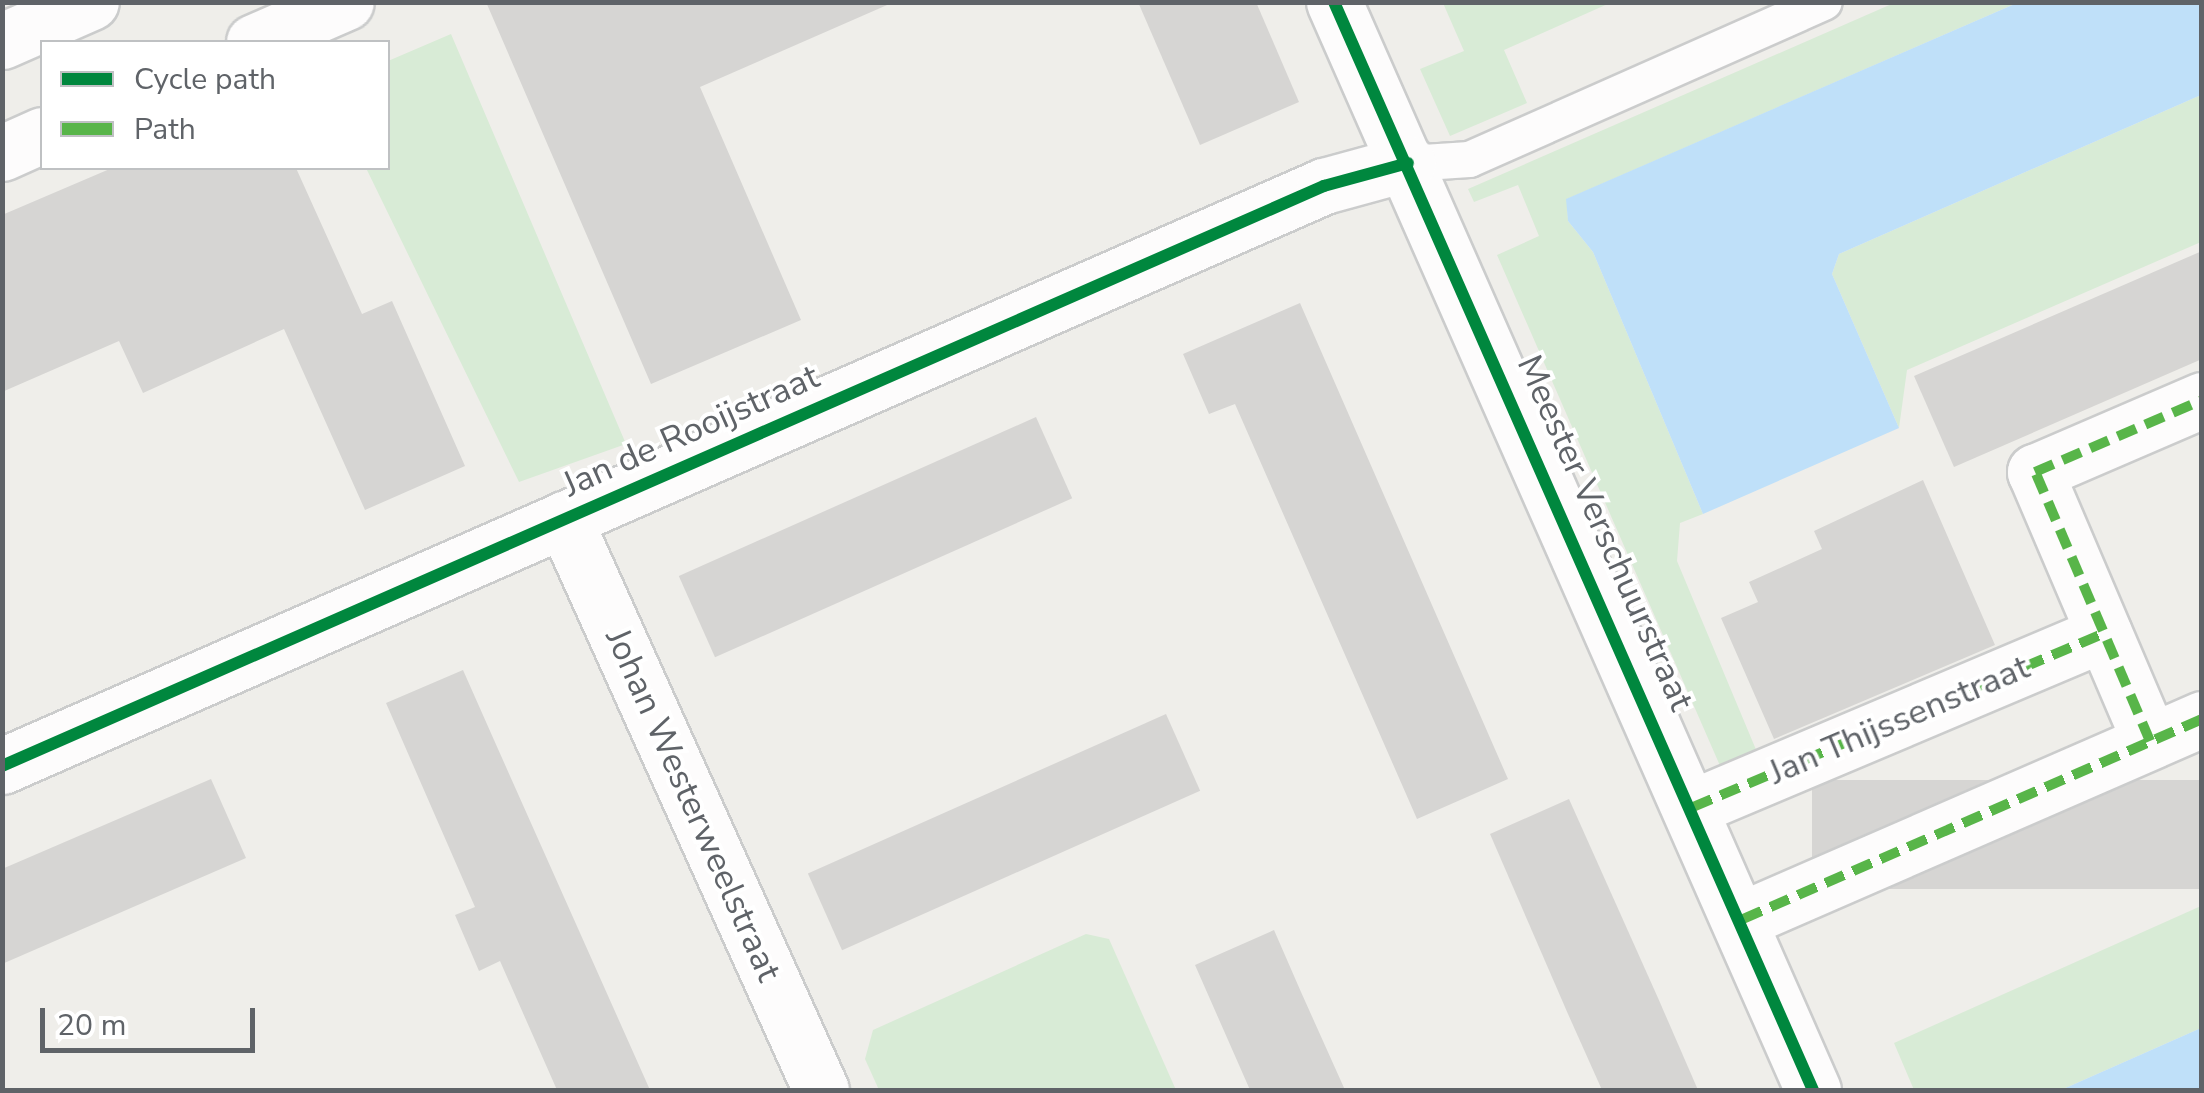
<!DOCTYPE html>
<style>
body{margin:0}
#map{position:relative;width:2204px;height:1093px;overflow:hidden;background:#efeeea;font-family:"Nunito Sans",sans-serif}
div>[style]{position:absolute}
.green>*{inset:0;background:#d8ebd6}
.water>*{inset:0;background:#bfe0f9}
.building>*{inset:0;background:#d6d5d3;transform-origin:0 0}
.roads{filter:drop-shadow(2px 0 #cbcccc) drop-shadow(-2px 0 #cbcccc) drop-shadow(0 2px #cbcccc) drop-shadow(0 -2px #cbcccc)}
.lane>*{height:35px;margin:-17.5px;padding:0 17.5px;transform-origin:17.5px;border-radius:17.5px;background:#fdfcfc}
.street>*{height:55px;margin:-27.5px;padding:0 27.5px;transform-origin:27.5px;border-radius:27.5px;background:#fdfcfc}
.secondary>*{height:55px;margin:-27.5px;padding:0 27.5px;transform-origin:27.5px;border-radius:27.5px;background:#fdfcfc}
.quiet>*{height:10px;margin-top:-5px;transform-origin:0;background:repeating-linear-gradient(90deg,#58b549 0 20px,transparent 0 30px)}
.cycleway>*{height:12px;margin:-6px;padding:0 6px;transform-origin:6px;border-radius:6px;background:#00873e}
span{translate:-50% -50%;white-space:nowrap;text-align:center;line-height:1.15;-webkit-text-stroke:8px #fff;paint-order:stroke}
.street-label{font-size:35px;color:#5f6368}
.frame{position:absolute;inset:0;border:5px solid #5f6368;pointer-events:none}
.legend{position:absolute;left:40px;top:40px;width:350px;height:130px;box-sizing:border-box;background:#fff;border:2px solid #bfc1c3;margin:0;padding:12px 18px;list-style:none;font-size:30px;color:#5f6368}
.legend li{display:flex;align-items:center;gap:20px;height:50px}
.legend b{width:50px;border:2px solid #bfc1c3}
.scale{position:absolute;left:40px;top:1008px;width:215px;height:45px;box-sizing:border-box;border:5px solid #5f6368;border-top:0;padding-left:12px;font-size:30px;line-height:35px;white-space:nowrap;color:#5f6368;-webkit-text-stroke:8px #fff;paint-order:stroke}
</style>
<div id="map">
<div class="green">
<i style="clip-path:polygon(1933px 2px,2017px 3px,1567px 199px,1568px 221px,1593px 252px,1703px 514px,1680px 523px,1677px 561px,1757px 752px,1721px 768px,1497px 255px,1539px 236px,1518px 185px,1474px 202px,1468px 189px,1894px 3px)"></i>
<i style="clip-path:polygon(1443px 3px,1610px 3px,1504px 50px,1527px 103px,1450px 136px,1420px 69px,1464px 51px)"></i>
<i style="clip-path:polygon(451px 34px,626px 444px,519px 482px,366px 168px,388px 168px,388px 61px)"></i>
<i style="clip-path:polygon(2201px 95px,2201px 242px,1907px 370px,1899px 428px,1832px 274px,1839px 254px)"></i>
<i style="clip-path:polygon(2201px 906px,2201px 1028px,2061px 1090px,1914px 1090px,1894px 1043px)"></i>
<i style="clip-path:polygon(1086px 934px,1109px 939px,1176px 1090px,879px 1090px,865px 1059px,873px 1030px)"></i>
</div>
<div class="water">
<i style="clip-path:polygon(2017px 3px,2201px 3px,2201px 95px,1839px 254px,1832px 274px,1899px 428px,1703px 514px,1593px 252px,1568px 221px,1566px 199px)"></i>
<i style="clip-path:polygon(2201px 1028px,2201px 1090px,2061px 1090px)"></i>
</div>
<div class="building">
<i style="clip-path:polygon(486px 2px,894px 2px,700px 87px,801px 320px,651px 384px)"></i>
<i style="clip-path:polygon(1138px 2px,1256px 2px,1299px 102px,1200px 145px)"></i>
<i style="clip-path:polygon(112px 168px,296px 168px,362px 314px,392px 301px,465px 466px,365px 510px,284px 329px,143px 393px,119px 341px,2px 392px,2px 215px)"></i>
<i style="clip-path:polygon(2202px 251px,2202px 359px,1954px 467px,1914px 376px)"></i>
<i style="clip-path:polygon(1300px 303px,1508px 779px,1417px 819px,1235px 404px,1209px 414px,1183px 354px)"></i>
<i style="left:1036px;top:417px;width:89px;height:391px;rotate:66deg"></i>
<i style="clip-path:polygon(1923px 480px,1995px 645px,1774px 739px,1721px 618px,1758px 602px,1749px 582px,1822px 549px,1814px 531px)"></i>
<i style="clip-path:polygon(463px 670px,494px 740px,650px 1090px,557px 1090px,500px 961px,479px 971px,455px 915px,475px 907px,386px 703px)"></i>
<i style="left:1166px;top:714px;width:84px;height:392px;rotate:66deg"></i>
<i style="clip-path:polygon(211px 779px,246px 858px,2px 964px,2px 869px)"></i>
<i style="left:2202px;top:780px;width:109px;height:390px;rotate:90deg"></i>
<i style="clip-path:polygon(1569px 799px,1658px 998px,1698px 1090px,1602px 1090px,1568px 1014px,1490px 834px)"></i>
<i style="clip-path:polygon(1274px 930px,1301px 992px,1345px 1090px,1250px 1090px,1195px 965px)"></i>
</div>
<div class="roads">
<div class="lane">
<i style="left:1408px;top:163px;width:61px;rotate:-3.8deg"></i>
<i style="left:1469px;top:159px;width:388px;rotate:-23.9deg"></i>
</div>
<div class="street">
<i style="left:1334px;top:2px;width:1189px;rotate:66.24deg"></i>
<i style="left:254px;top:42px;width:100px;rotate:-23.5deg"></i>
<i style="left:2px;top:153px;width:44px;rotate:-24.2deg"></i>
<i style="left:564px;top:519px;width:626px;rotate:65.77deg"></i>
<i style="left:2150px;top:741px;width:293px;rotate:-113.1deg"></i>
<i style="left:2035px;top:472px;width:182px;rotate:-23.3deg"></i>
<i style="left:2px;top:766px;width:1444px;rotate:-23.69deg"></i>
<i style="left:1324px;top:186px;width:87px;rotate:-15.3deg"></i>
<i style="left:1693px;top:807px;width:446px;rotate:-22.9deg"></i>
<i style="left:1743px;top:919px;width:501px;rotate:-23.54deg"></i>
</div>
<div class="secondary">
<i style="left:2px;top:41px;width:97px;rotate:-23.7deg"></i>
</div>
</div>
<div class="quiet">
<i style="left:2150px;top:741px;width:293px;rotate:-113.1deg"></i>
<i style="left:2035px;top:472px;width:182px;rotate:-23.3deg"></i>
<i style="left:1693px;top:807px;width:446px;rotate:-22.9deg"></i>
<i style="left:1743px;top:919px;width:501px;rotate:-23.54deg"></i>
</div>
<div class="cycleway">
<i style="left:1334px;top:2px;width:1189px;rotate:66.24deg"></i>
<i style="left:2px;top:766px;width:1444px;rotate:-23.69deg"></i>
<i style="left:1324px;top:186px;width:87px;rotate:-15.3deg"></i>
</div>
<div class="street-label">
<span style="left:691px;top:431px;rotate:-24deg">Jan de Rooijstraat</span>
<span style="left:1605px;top:533px;rotate:66deg">Meester Verschuurstraat</span>
<span style="left:1899px;top:720px;rotate:-23deg">Jan Thijssenstraat</span>
<span style="left:693px;top:805px;rotate:66deg">Johan Westerweelstraat</span>
</div>
<div class="frame"></div>
<ul class="legend">
<li><b style="height:12px;background:#00873e"></b>Cycle path</li>
<li><b style="height:12px;background:#58b549"></b>Path</li>
</ul>
<div class="scale">20 m</div>
</div>
